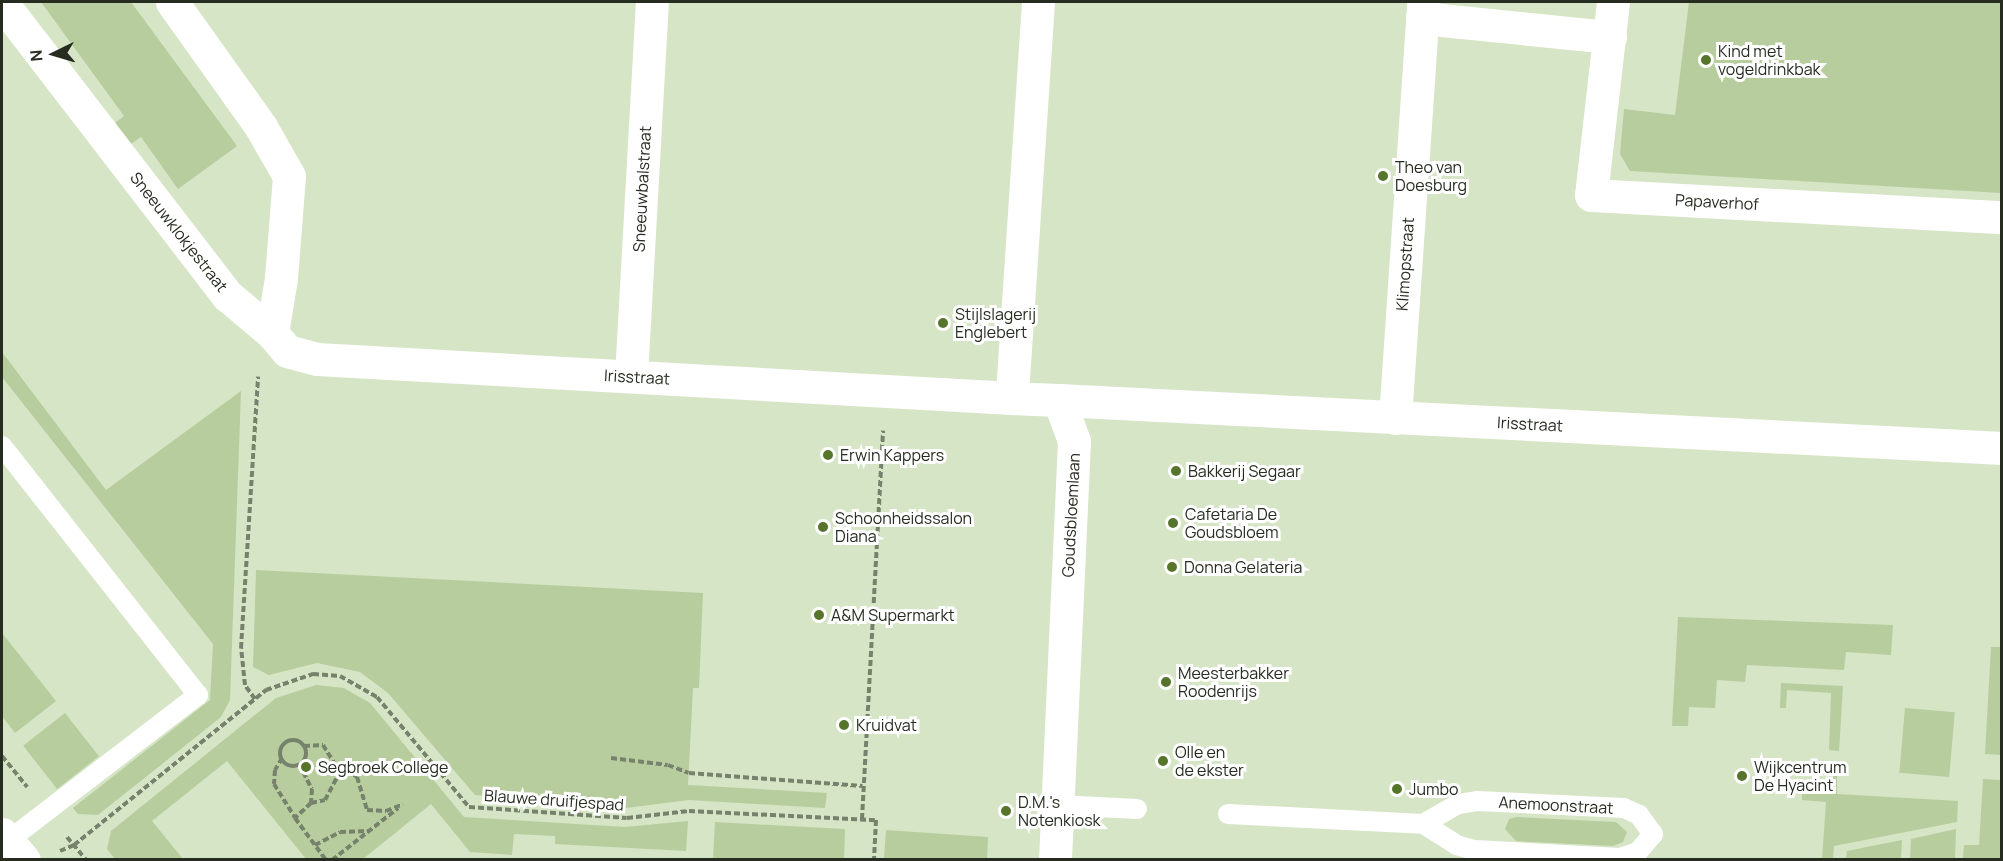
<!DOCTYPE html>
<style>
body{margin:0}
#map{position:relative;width:2003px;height:861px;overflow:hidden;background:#d5e5c5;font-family:Manrope,sans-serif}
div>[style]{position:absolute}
.green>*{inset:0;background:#b7cd9e;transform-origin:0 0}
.path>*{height:4px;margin-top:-2px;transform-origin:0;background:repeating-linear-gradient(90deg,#77826d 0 6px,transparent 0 9px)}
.path>.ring{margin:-2px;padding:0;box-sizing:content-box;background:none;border:4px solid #77826d;border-radius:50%}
.lane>*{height:20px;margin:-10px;padding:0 10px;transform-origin:10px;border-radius:10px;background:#fff}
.street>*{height:33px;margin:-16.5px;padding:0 16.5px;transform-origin:16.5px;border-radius:16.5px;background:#fff}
.secondary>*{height:33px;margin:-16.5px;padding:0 16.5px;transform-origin:16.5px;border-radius:16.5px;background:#fff}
.dots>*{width:16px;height:16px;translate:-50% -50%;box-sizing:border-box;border:3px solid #fff;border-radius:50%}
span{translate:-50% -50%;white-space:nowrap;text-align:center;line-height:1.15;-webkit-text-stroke:6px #fff;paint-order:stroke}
.poi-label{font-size:16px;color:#262c20}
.left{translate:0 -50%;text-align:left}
.street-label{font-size:16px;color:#262c20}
.frame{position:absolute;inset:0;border:3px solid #262c20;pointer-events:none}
.north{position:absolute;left:24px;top:24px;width:60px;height:60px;-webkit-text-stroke:4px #fff;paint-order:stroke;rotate:265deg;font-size:16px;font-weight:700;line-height:24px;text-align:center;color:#262c20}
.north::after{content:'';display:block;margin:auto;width:21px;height:27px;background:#262c20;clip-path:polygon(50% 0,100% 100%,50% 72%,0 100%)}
</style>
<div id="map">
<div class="green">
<i style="clip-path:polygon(41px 2px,131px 2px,237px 146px,178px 189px,141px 137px,125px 148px,110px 127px,124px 116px)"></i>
<i style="clip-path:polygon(1689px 2px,2001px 2px,2001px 193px,1630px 171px,1620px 154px,1624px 109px,1675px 115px)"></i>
<i style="clip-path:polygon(2px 352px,106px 490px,241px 391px,230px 700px,221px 717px,98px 815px,78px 814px,73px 808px,210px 700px,213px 644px,2px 377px)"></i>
<i style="clip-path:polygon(256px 570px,703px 593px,699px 688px,693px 688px,688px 785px,827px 793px,825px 808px,689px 800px,626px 808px,475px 795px,388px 693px,360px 672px,317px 663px,269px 675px,253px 667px)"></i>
<i style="clip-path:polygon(1678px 617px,1893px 625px,1891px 655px,1846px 652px,1844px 670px,1747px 665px,1745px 682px,1717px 680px,1715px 708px,1689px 707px,1688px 726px,1672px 726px)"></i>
<i style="clip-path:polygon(2px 633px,56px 701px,15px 733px,2px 716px)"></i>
<i style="clip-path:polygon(1991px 647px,2001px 647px,2001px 755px,1985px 754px)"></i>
<i style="clip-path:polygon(1781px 683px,1843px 686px,1839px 751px,1829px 750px,1831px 693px,1787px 690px,1786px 708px,1780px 708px)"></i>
<i style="clip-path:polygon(316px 685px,344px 688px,370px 703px,464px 817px,625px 827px,688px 821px,686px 851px,555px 844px,555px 836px,514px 834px,512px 855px,470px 852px,431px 804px,363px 859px,306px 859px,227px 761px,152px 821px,183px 859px,115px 859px,107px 849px,111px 831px,276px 698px)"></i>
<i style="left:1905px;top:708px;width:50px;height:65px;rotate:5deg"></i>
<i style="left:65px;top:713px;width:55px;height:53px;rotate:52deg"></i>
<i style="clip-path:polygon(1828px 769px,1837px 770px,1837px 794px,1958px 801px,1957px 822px,1834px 846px,1833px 859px,1822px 859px,1826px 802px,1802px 800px,1802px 792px,1826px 793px)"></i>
<i style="clip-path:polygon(1983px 779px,2001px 780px,2001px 859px,1963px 859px,1964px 845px,1979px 845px)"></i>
<i style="clip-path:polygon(1516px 817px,1616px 822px,1627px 832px,1623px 842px,1613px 846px,1516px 841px,1505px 829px,1509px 819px)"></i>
<i style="clip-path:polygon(715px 822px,845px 829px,844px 859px,713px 859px)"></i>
<i style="clip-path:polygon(1956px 829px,1955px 859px,1910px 859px,1911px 839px)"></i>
<i style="clip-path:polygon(886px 830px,988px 837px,987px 859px,884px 859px)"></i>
<i style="clip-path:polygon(1902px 840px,1901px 859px,1846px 859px,1847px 851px)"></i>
</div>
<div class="path">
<i style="left:255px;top:699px;width:17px;rotate:-126deg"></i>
<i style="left:245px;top:685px;width:37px;rotate:-96deg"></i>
<i style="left:241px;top:648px;width:272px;rotate:-86.4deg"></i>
<i class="ring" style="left:280px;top:740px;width:22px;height:22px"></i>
<i style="left:304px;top:746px;width:19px;rotate:-3deg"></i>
<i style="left:323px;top:745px;width:32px;rotate:58deg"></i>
<i style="left:2px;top:756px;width:40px;rotate:51deg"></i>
<i style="left:282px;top:758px;width:14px;rotate:120deg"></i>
<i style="left:275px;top:770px;width:14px;rotate:94deg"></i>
<i style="left:274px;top:784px;width:40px;rotate:58deg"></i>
<i style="left:611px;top:758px;width:57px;rotate:7deg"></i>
<i style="left:668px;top:765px;width:22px;rotate:21deg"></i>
<i style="left:689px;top:773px;width:174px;rotate:4.3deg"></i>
<i style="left:299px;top:764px;width:28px;rotate:63deg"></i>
<i style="left:312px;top:789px;width:14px;rotate:94deg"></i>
<i style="left:311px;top:803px;width:22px;rotate:137deg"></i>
<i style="left:295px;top:818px;width:52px;rotate:53.6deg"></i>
<i style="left:311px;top:803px;width:14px;rotate:-12deg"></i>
<i style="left:325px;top:800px;width:32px;rotate:-62deg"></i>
<i style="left:340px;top:772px;width:6px;rotate:-18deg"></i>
<i style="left:346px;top:770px;width:13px;rotate:32deg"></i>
<i style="left:357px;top:777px;width:34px;rotate:73deg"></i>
<i style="left:367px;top:810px;width:19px;rotate:3deg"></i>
<i style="left:386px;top:811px;width:18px;rotate:-22deg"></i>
<i style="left:862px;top:819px;width:389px;rotate:-86.9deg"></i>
<i style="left:67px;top:837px;width:30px;rotate:50deg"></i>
<i style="left:315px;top:845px;width:28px;rotate:-27deg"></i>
<i style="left:340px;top:832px;width:28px;rotate:-2deg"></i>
<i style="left:60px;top:851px;width:15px;rotate:-23deg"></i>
<i style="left:74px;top:845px;width:247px;rotate:-38.9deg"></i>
<i style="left:266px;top:690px;width:50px;rotate:-18.8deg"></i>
<i style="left:313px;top:674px;width:27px;rotate:4deg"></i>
<i style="left:340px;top:676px;width:43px;rotate:29.6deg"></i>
<i style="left:377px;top:697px;width:143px;rotate:50.1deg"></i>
<i style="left:469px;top:807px;width:158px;rotate:4deg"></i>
<i style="left:627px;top:818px;width:62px;rotate:-6.4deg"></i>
<i style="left:689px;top:811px;width:187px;rotate:2.8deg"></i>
<i style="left:876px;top:820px;width:40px;rotate:92.9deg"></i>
<i style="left:332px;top:860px;width:84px;rotate:-38.2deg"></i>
</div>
<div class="lane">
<i style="left:2px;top:446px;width:317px;rotate:51.8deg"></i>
<i style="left:198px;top:695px;width:240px;rotate:142.5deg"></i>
<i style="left:1058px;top:805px;width:79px;rotate:2.9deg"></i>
<i style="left:1228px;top:814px;width:195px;rotate:2.9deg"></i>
<i style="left:1423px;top:824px;width:40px;rotate:-29.7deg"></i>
<i style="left:1458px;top:804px;width:19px;rotate:-9deg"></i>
<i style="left:1477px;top:801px;width:147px;rotate:2.7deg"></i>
<i style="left:1624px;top:808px;width:17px;rotate:25deg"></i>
<i style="left:1639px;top:815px;width:24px;rotate:54deg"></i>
<i style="left:1653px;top:834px;width:23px;rotate:130deg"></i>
<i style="left:1638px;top:852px;width:20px;rotate:162deg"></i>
<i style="left:1619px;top:858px;width:145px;rotate:-176.8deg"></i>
<i style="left:1474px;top:850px;width:18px;rotate:-164deg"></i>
<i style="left:1457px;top:845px;width:40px;rotate:-148deg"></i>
</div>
<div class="street">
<i style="left:172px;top:2px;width:153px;rotate:54.5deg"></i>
<i style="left:261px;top:127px;width:56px;rotate:60.3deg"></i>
<i style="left:289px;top:176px;width:102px;rotate:94.5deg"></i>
<i style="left:281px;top:278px;width:56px;rotate:99.3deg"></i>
<i style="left:1038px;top:2px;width:397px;rotate:93.8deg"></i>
<i style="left:1012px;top:398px;width:47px;rotate:2.4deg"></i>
<i style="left:1059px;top:400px;width:44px;rotate:69.9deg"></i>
<i style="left:1074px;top:441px;width:419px;rotate:92.6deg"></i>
<i style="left:1613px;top:2px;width:194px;rotate:96.5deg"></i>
<i style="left:1591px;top:195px;width:412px;rotate:3.1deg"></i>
<i style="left:2px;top:3px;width:370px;rotate:52.4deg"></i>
<i style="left:228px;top:296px;width:57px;rotate:40.1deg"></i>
<i style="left:272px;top:333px;width:23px;rotate:50deg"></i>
<i style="left:287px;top:351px;width:31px;rotate:15deg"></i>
<i style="left:317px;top:359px;width:696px;rotate:3.21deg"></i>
<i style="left:1422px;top:18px;width:189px;rotate:5.8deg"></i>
<i style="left:631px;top:376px;width:375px;rotate:-86.8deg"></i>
<i style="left:1059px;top:400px;width:944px;rotate:2.91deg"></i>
<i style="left:1395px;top:418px;width:417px;rotate:-86.1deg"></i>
</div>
<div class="secondary">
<i style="left:2px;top:834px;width:34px;rotate:50deg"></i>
</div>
<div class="dots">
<i style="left:1706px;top:60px;background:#56752b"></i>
<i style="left:1383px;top:176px;background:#56752b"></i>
<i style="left:943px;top:323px;background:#56752b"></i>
<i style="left:828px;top:455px;background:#56752b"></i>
<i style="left:1176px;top:471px;background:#56752b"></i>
<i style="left:1173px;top:523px;background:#56752b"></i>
<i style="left:823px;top:527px;background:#56752b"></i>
<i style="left:1172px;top:567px;background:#56752b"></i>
<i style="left:819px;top:615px;background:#56752b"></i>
<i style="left:1166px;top:682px;background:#56752b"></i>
<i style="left:844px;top:725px;background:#56752b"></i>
<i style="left:1163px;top:761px;background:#56752b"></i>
<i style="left:306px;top:767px;background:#56752b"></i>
<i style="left:1742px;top:776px;background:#56752b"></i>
<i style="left:1397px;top:789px;background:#56752b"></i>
<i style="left:1006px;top:811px;background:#56752b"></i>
</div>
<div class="poi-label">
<span class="left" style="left:1718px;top:60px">Kind met<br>vogeldrinkbak</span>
<span class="left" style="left:1395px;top:176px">Theo van<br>Doesburg</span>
<span class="left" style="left:955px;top:323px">Stijlslagerij<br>Englebert</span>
<span class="left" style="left:840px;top:455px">Erwin Kappers</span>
<span class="left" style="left:1188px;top:471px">Bakkerij Segaar</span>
<span class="left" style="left:1185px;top:523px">Cafetaria De<br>Goudsbloem</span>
<span class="left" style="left:835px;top:527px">Schoonheidssalon<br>Diana</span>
<span class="left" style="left:1184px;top:567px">Donna Gelateria</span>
<span class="left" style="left:831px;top:615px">A&amp;M Supermarkt</span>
<span class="left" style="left:1178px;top:682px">Meesterbakker<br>Roodenrijs</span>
<span class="left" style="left:856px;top:725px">Kruidvat</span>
<span class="left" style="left:1175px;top:761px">Olle en<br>de ekster</span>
<span class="left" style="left:318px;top:767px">Segbroek College</span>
<span class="left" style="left:1754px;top:776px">Wijkcentrum<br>De Hyacint</span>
<span class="left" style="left:1409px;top:789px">Jumbo</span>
<span class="left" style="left:1018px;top:811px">D.M.'s<br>Notenkiosk</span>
</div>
<div class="street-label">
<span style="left:642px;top:189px;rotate:-87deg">Sneeuwbalstraat</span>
<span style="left:1717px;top:202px;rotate:3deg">Papaverhof</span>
<span style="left:179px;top:232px;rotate:52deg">Sneeuwklokjestraat</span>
<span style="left:1405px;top:264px;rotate:-86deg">Klimopstraat</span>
<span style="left:637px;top:377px;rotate:3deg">Irisstraat</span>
<span style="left:1530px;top:424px;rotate:3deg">Irisstraat</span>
<span style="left:1071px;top:515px;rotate:-87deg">Goudsbloemlaan</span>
<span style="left:554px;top:800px;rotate:4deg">Blauwe druifjespad</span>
<span style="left:1556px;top:805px;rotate:3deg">Anemoonstraat</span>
</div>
<div class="frame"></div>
<div class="north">N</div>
</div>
